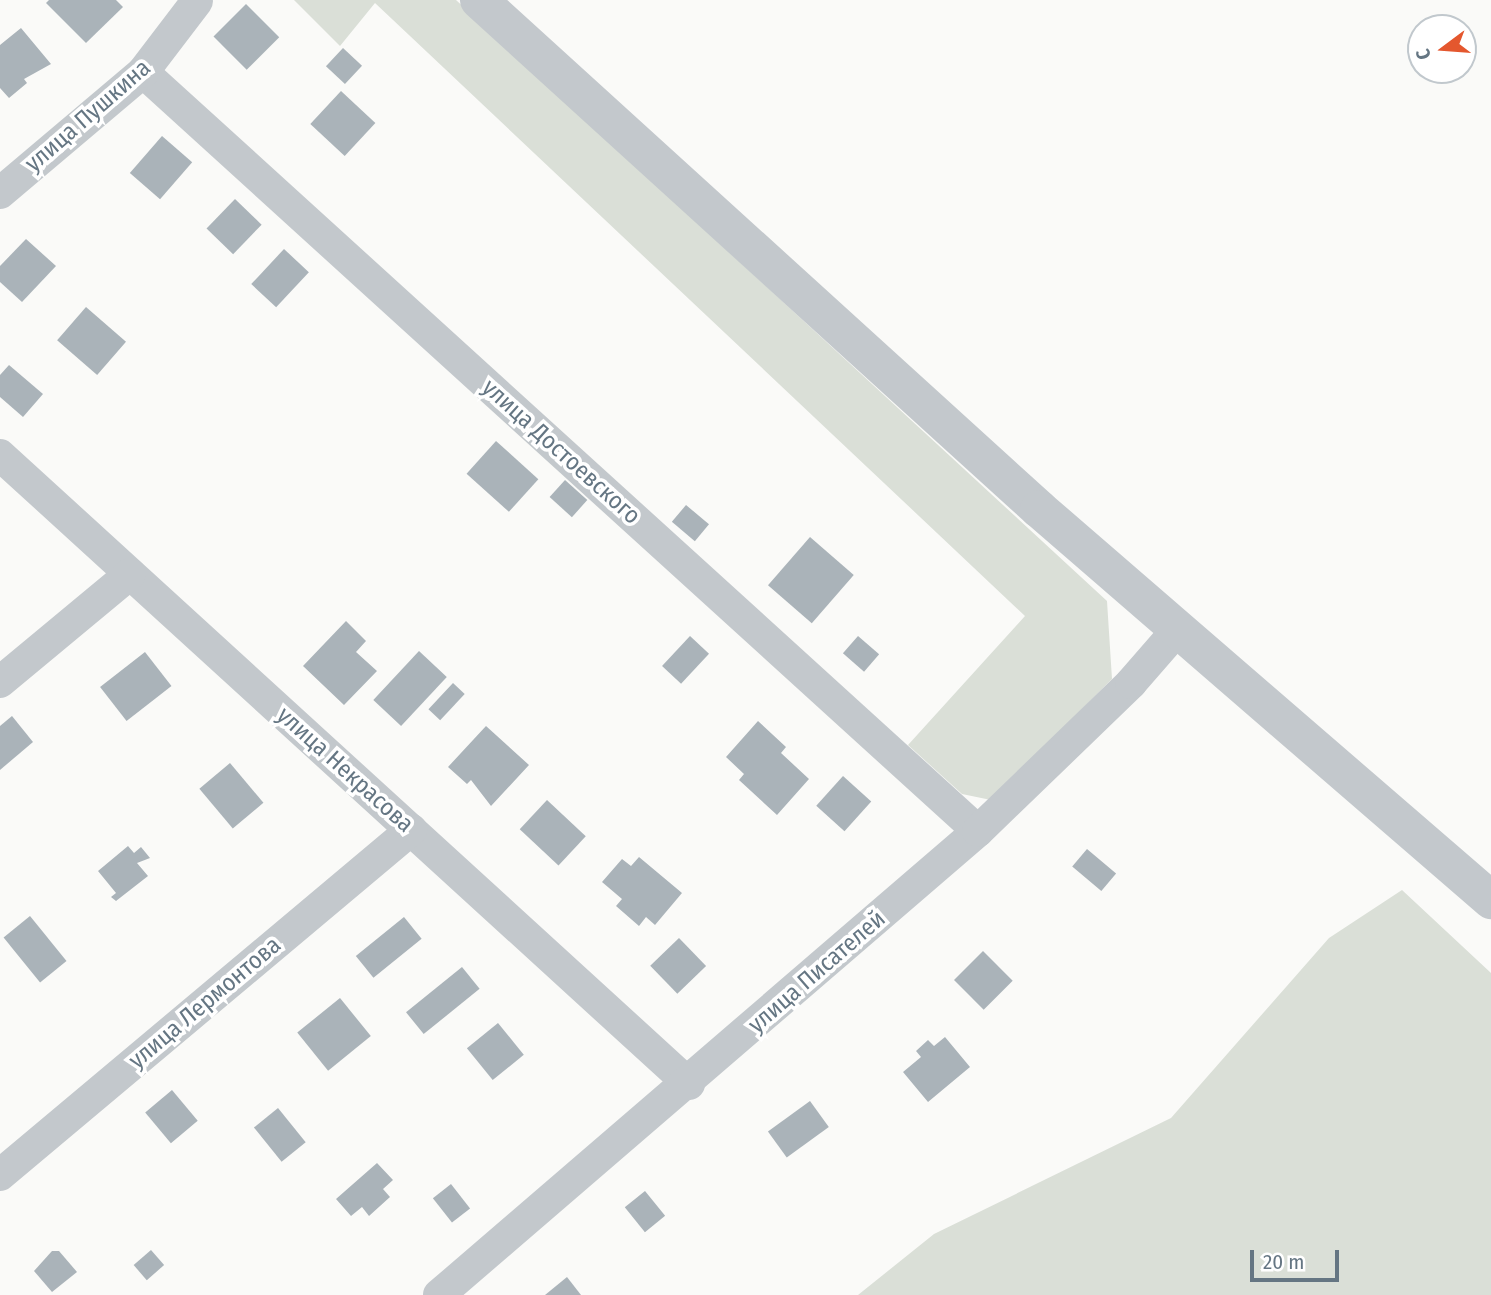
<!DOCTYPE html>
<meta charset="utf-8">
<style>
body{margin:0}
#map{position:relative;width:1491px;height:1295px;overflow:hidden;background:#fafaf8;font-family:"Fira Sans Condensed",sans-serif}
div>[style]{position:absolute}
.green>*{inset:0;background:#dadfd7}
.building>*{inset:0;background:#aab3b9;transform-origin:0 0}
.minor>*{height:32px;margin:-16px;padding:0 16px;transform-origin:16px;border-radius:16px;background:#c3c8cc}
.tertiary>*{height:38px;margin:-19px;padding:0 19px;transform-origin:19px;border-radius:19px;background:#c3c8cc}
span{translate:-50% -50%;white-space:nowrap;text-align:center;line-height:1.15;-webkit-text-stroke:7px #fff;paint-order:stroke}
.street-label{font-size:24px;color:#657683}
.north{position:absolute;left:1407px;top:14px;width:70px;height:70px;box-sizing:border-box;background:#fff;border:2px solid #c1c8cd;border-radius:50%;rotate:254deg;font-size:19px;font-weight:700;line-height:28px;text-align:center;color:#657683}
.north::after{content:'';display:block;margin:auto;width:24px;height:32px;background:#e4572e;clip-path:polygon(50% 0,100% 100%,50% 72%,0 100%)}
.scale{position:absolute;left:1250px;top:1250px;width:89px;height:32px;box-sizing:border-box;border:4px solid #657683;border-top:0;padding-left:9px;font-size:21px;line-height:24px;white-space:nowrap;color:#657683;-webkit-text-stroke:5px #fff;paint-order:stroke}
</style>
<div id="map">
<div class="green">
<i style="clip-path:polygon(294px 0,456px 0,1107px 601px,1112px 679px,991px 800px,962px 794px,908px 745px,1025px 616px,375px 3px,340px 46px)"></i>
<i style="clip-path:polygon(1402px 890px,1491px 973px,1491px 1295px,858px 1295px,934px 1234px,1171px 1118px,1329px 938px)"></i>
</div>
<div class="building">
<i style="clip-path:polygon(49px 0,116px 0,123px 7px,86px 43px,46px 3px)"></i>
<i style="left:246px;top:4px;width:47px;height:46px;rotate:45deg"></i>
<i style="clip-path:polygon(21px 28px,51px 64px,24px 79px,27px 83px,9px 98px,0 88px,0 45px)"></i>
<i style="left:343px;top:48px;width:26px;height:25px;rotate:43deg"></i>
<i style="left:341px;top:91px;width:47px;height:45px;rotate:43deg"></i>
<i style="left:162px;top:136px;width:40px;height:49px;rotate:41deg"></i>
<i style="left:235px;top:199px;width:37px;height:41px;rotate:44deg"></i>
<i style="clip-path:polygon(26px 239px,56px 266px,22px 302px,0 282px,0 266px)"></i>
<i style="left:284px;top:249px;width:34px;height:48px;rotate:43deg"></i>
<i style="left:86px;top:307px;width:53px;height:44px;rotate:41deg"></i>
<i style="clip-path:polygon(9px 365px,43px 394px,23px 417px,0 397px,0 375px)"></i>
<i style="left:496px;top:441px;width:57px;height:44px;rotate:42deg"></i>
<i style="left:565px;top:480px;width:30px;height:23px;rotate:42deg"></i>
<i style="left:686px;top:505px;width:30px;height:22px;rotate:40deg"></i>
<i style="left:810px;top:537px;width:58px;height:64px;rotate:41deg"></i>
<i style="clip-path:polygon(346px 621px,366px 641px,356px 652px,377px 671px,344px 705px,303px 666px)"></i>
<i style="left:690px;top:636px;width:26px;height:41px;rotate:43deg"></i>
<i style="left:858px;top:636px;width:28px;height:23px;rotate:41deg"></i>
<i style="left:419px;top:651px;width:38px;height:67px;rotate:43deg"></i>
<i style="left:145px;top:652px;width:43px;height:57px;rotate:52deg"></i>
<i style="left:453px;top:683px;width:16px;height:36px;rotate:43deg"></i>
<i style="clip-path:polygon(12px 716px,33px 742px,0 770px,0 726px)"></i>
<i style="clip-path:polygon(758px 721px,786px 747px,781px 753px,809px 779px,777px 815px,739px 780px,744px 774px,726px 757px)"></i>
<i style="clip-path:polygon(486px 726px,529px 765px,491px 806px,471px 780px,467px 784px,448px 767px)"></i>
<i style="left:230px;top:763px;width:52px;height:40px;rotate:50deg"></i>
<i style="left:843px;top:776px;width:38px;height:40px;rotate:42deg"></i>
<i style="left:547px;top:800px;width:53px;height:40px;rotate:43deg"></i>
<i style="clip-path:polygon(128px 846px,134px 853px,141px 847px,150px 858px,137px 863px,148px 876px,116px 901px,111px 897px,116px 893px,98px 871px)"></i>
<i style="left:1087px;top:849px;width:38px;height:23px;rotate:40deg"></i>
<i style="clip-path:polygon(639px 857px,682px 893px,655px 925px,646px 917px,639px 926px,616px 906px,622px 899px,602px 882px,622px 859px,631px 866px)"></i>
<i style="left:30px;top:916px;width:58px;height:34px;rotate:51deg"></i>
<i style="left:404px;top:917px;width:28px;height:62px;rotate:51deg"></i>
<i style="left:679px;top:938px;width:39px;height:40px;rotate:46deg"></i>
<i style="left:983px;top:951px;width:42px;height:41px;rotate:45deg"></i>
<i style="left:462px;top:967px;width:28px;height:72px;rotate:51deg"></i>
<i style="left:340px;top:998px;width:49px;height:55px;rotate:51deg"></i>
<i style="left:498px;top:1023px;width:41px;height:40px;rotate:51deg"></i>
<i style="clip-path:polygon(945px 1037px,970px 1067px,928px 1102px,903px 1072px,921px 1057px,916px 1051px,928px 1040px,934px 1046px)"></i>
<i style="left:172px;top:1090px;width:40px;height:35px;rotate:50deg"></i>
<i style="left:810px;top:1101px;width:32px;height:52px;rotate:54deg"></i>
<i style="left:278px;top:1108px;width:44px;height:31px;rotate:51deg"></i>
<i style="clip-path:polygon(377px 1163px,393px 1180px,383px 1189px,390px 1197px,369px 1216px,362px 1207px,351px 1216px,336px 1199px)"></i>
<i style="left:451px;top:1184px;width:31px;height:23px;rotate:52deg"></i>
<i style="left:645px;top:1191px;width:32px;height:26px;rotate:51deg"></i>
<i style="left:151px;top:1250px;width:20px;height:23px;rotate:49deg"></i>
<i style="clip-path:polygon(52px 1251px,59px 1251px,77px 1272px,52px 1292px,34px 1271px)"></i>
<i style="clip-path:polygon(567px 1277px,581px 1295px,545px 1295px)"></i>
</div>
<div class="minor">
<i style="left:143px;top:72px;width:1128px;rotate:42.27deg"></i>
<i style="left:0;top:193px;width:187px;rotate:-40.2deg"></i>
<i style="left:143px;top:72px;width:89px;rotate:-52.7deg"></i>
<i style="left:0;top:455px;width:933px;rotate:42.39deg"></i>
<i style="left:0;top:682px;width:169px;rotate:-39.7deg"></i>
<i style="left:0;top:1175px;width:537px;rotate:-40.01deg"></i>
<i style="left:439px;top:1295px;width:711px;rotate:-40.72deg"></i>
<i style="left:978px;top:831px;width:213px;rotate:-44deg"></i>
<i style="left:1131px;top:683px;width:72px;rotate:-49deg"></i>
</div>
<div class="tertiary">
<i style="left:479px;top:0;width:757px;rotate:42.27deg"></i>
<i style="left:1039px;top:509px;width:598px;rotate:40.86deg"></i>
</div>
<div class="street-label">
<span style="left:88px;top:116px;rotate:-41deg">улица Пушкина</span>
<span style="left:561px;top:452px;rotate:42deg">улица Достоевского</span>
<span style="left:345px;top:770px;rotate:42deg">улица Некрасова</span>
<span style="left:817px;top:972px;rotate:-41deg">улица Писателей</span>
<span style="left:205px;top:1003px;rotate:-40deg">улица Лермонтова</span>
</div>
<div class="north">С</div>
<div class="scale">20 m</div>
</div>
